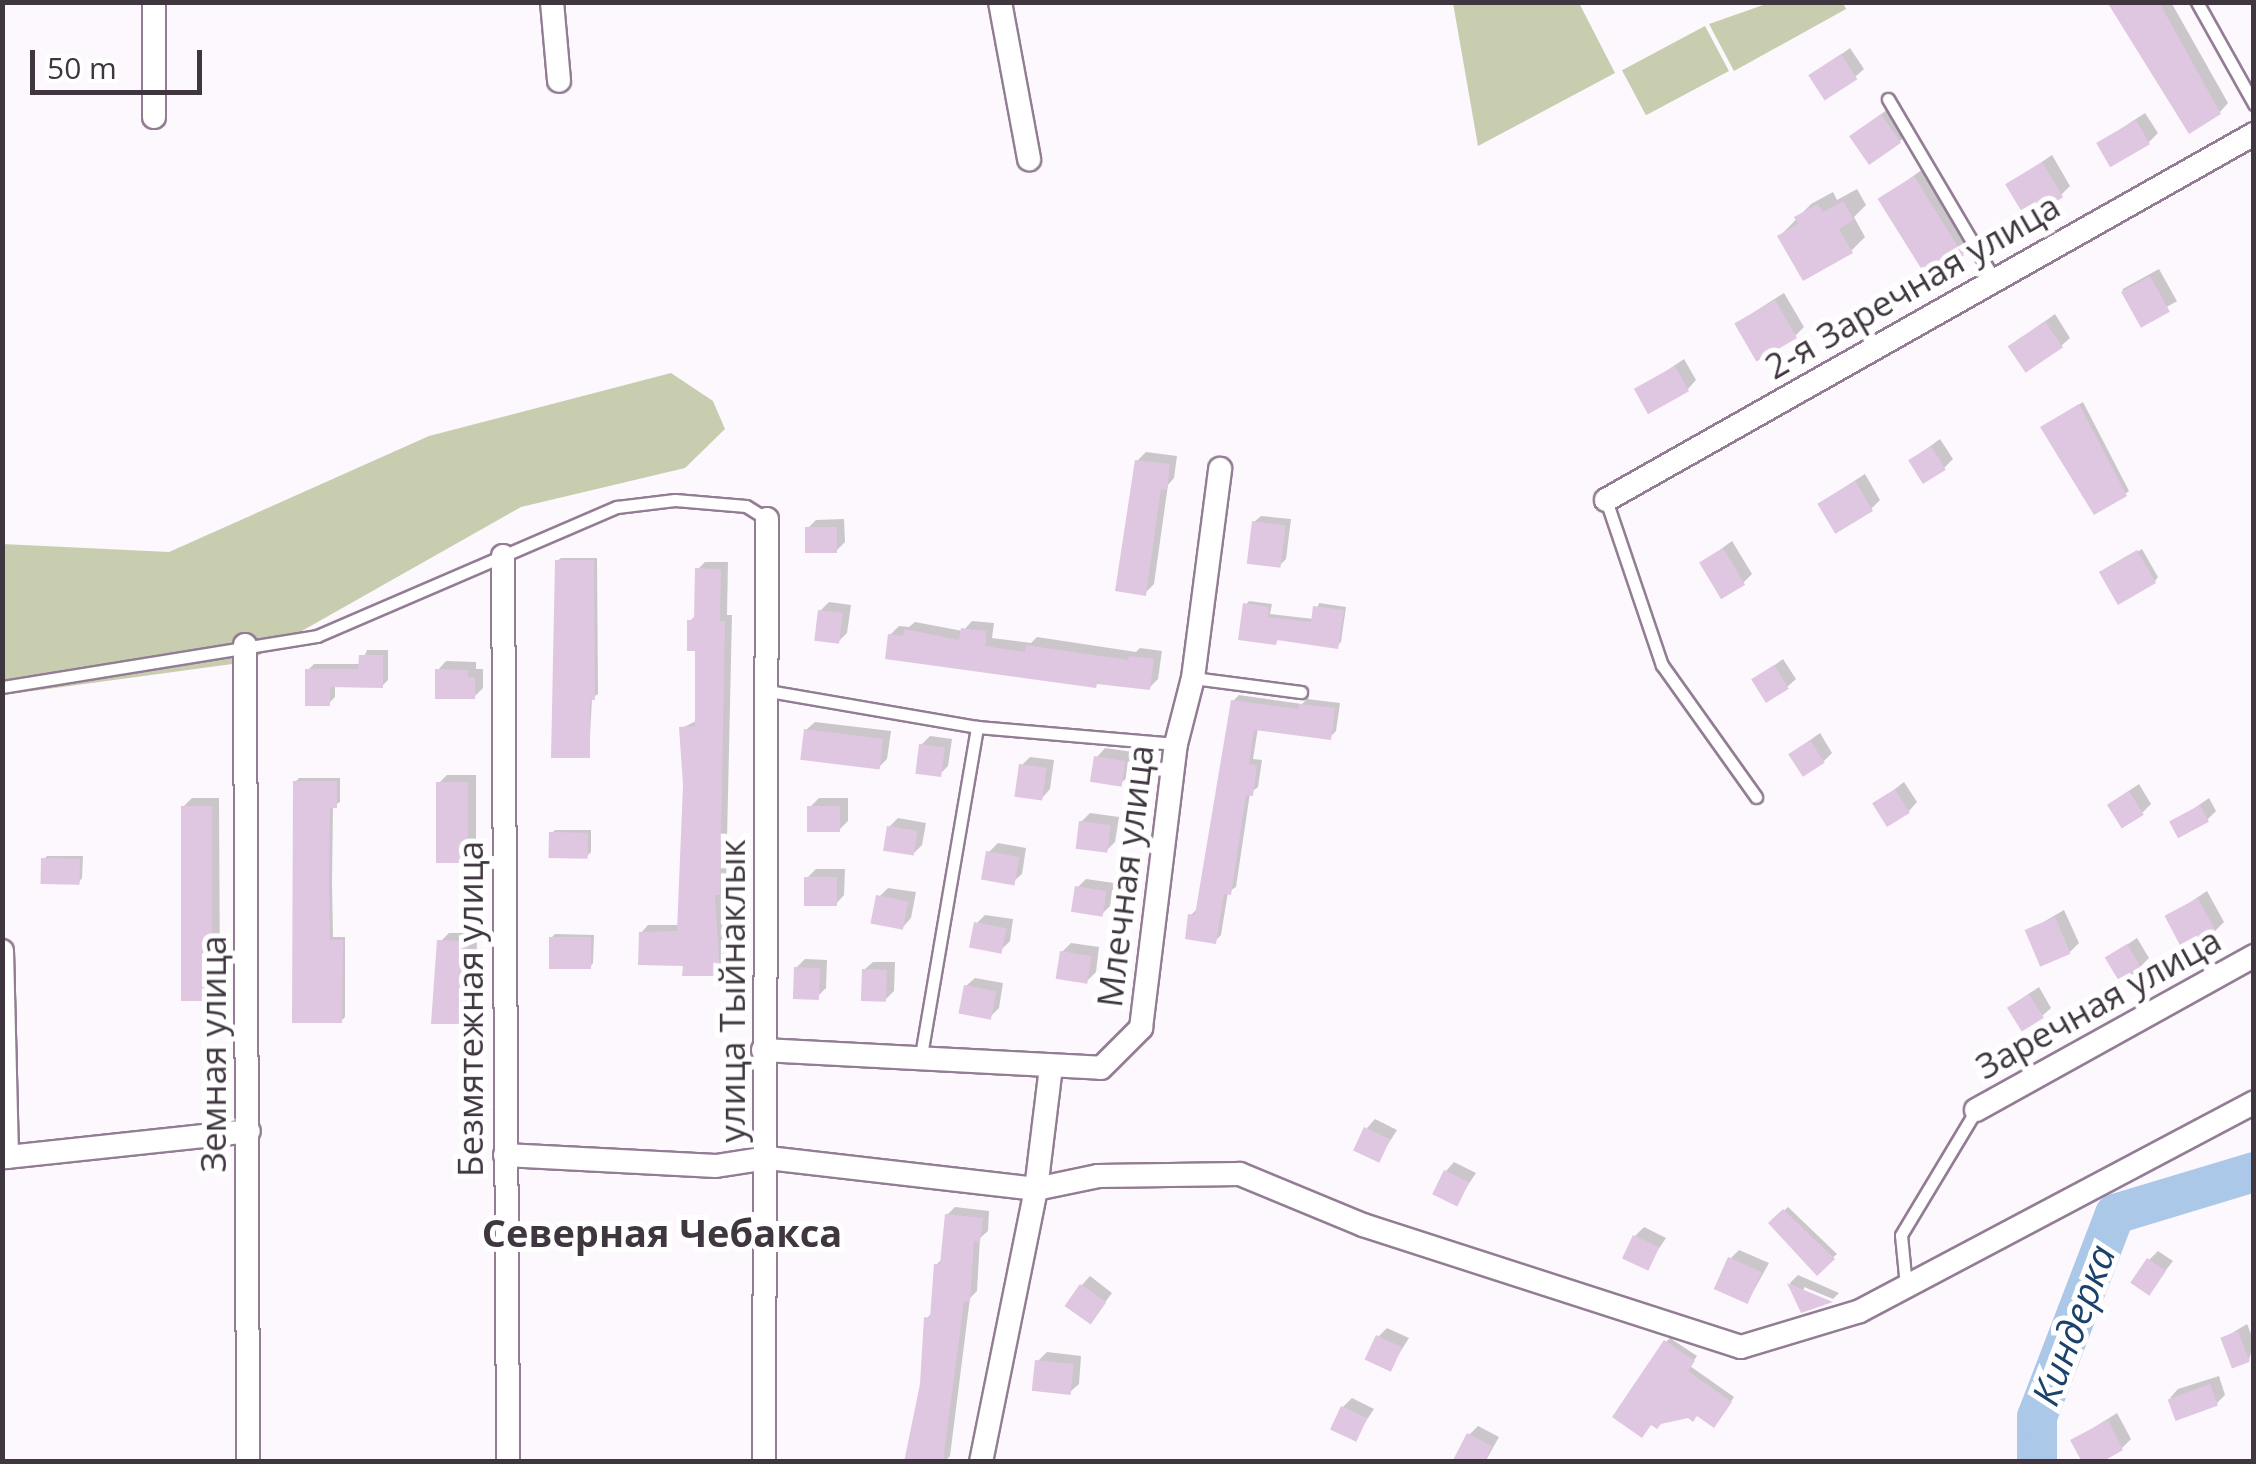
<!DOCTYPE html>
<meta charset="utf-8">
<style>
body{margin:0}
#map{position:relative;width:2256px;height:1464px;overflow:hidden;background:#fdf8fd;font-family:"Open Sans",sans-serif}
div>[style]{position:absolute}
.green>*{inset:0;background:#c7cdae;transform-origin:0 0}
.shadow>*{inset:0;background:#0003;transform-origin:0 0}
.river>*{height:40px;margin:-20px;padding:0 20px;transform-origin:20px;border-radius:20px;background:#acc8e8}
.building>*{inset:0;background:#dfc7e1;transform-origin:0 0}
.roads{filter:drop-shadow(2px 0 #937d95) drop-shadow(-2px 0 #937d95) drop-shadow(0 2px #937d95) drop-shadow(0 -2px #937d95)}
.lane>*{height:11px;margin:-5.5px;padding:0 5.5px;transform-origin:5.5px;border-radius:5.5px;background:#fff}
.street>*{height:22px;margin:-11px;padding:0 11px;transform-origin:11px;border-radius:11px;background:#fff}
span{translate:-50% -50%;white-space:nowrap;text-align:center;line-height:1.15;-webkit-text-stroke:10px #fff;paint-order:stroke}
.street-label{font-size:35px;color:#403640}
.neighbourhood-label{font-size:38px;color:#403640;font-weight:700}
.water-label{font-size:38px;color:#1a426b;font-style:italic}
.frame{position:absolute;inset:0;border:5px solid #403640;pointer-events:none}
.scale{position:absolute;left:30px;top:50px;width:172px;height:45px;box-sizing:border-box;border:5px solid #403640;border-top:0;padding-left:12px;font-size:30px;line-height:35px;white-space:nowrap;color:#403640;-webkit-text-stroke:8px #fff;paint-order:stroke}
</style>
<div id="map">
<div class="green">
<i style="clip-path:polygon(1453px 3px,1579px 3px,1615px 73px,1478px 146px)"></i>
<i style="clip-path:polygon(1769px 3px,1843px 3px,1846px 9px,1734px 71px,1709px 24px)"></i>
<i style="left:1705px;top:26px;width:51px;height:94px;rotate:62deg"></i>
<i style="clip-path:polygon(671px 373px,713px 401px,725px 429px,685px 468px,521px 507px,247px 662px,3px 695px,2px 544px,169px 552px,429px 436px)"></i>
</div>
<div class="shadow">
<i style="clip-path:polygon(2114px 2px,2171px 2px,2228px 103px,2220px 112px)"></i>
<i style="clip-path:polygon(1850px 48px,1864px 69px,1855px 77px,1812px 76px)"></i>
<i style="clip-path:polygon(1891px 107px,1908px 133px,1899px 142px,1851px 136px)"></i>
<i style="clip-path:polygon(2145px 113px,2158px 133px,2149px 142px,2099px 143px)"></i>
<i style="clip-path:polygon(2052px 155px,2070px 186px,2061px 195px,2008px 185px)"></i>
<i style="clip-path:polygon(1923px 169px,1971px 246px,1963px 254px,1881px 199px)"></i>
<i style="clip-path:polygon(1857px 189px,1866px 205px,1854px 217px,1865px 237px,1851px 251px,1780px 236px,1811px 204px,1833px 192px,1837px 200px)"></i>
<i style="left:2159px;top:269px;width:37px;height:42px;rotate:61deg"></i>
<i style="clip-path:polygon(1784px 293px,1804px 327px,1795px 336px,1737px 323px)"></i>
<i style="clip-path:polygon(2055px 314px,2070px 338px,2061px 346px,2011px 346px)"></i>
<i style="clip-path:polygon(1684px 359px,1696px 380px,1688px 389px,1638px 390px)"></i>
<i style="clip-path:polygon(2083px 402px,2129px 491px,2125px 494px,2047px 424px)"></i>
<i style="clip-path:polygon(1940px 439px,1953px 459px,1944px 468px,1911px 460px)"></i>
<i style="clip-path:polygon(1146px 452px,1177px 456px,1174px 478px,1168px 485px,1154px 584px,1145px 593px,1137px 461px)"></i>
<i style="clip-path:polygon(1865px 474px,1880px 500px,1871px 509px,1820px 503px)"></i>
<i style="clip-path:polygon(1261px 516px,1291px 519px,1286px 559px,1279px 566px,1254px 522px)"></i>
<i style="clip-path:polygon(844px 519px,845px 542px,836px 551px,807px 529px,816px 520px)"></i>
<i style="clip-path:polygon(1732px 541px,1752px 574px,1743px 583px,1702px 563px)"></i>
<i style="clip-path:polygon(2142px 549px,2158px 577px,2155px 581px,2106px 570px)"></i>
<i style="clip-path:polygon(561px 558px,597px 558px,598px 694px,592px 698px,589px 756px,557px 561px)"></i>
<i style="clip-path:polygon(705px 562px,728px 562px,727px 615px,732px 615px,726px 885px,722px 890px,726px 966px,719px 974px,685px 963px,641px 933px,648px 925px,680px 925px,685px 785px,682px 728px,698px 720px,697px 648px,690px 621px,697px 614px,698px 569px)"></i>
<i style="clip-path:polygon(1249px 601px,1272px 604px,1270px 614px,1314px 619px,1319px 603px,1346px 607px,1341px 642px,1337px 646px,1280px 638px,1275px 643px,1246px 605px)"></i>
<i style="clip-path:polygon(829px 602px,851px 605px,847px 633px,838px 642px,820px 611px)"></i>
<i style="clip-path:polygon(972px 621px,994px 623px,992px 638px,1031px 643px,1037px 637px,1136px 652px,1140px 648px,1162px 651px,1158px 679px,1149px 688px,890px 635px,899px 626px,909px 627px,915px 622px,963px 631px)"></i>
<i style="clip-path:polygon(367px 650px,388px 650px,388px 680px,382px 686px,335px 685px,335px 697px,329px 703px,308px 670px,314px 664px,361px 664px)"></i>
<i style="clip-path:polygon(1783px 659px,1796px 679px,1787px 687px,1754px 680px)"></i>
<i style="clip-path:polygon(446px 661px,476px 662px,476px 669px,483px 669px,483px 688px,474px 697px,438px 670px)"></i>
<i style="clip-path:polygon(1239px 695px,1302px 704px,1307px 699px,1340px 703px,1336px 731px,1330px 737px,1258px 728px,1253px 759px,1262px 760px,1258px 787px,1250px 793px,1236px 887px,1228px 892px,1221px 935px,1215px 941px,1191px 915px,1197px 909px,1233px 701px)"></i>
<i style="clip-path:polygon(815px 722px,891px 731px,887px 759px,878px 768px,806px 730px)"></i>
<i style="clip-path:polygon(1820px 733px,1832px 753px,1824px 761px,1791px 754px)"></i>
<i style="clip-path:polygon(930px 736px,952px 739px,948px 766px,939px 775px,921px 745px)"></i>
<i style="clip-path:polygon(1105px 748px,1133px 752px,1130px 775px,1121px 783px,1097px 757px)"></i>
<i style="clip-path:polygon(1030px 757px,1054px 760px,1050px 789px,1042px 798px,1021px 766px)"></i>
<i style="clip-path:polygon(447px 775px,476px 775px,476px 851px,467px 860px,438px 784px)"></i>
<i style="clip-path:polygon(299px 778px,340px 778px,340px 802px,333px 806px,332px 882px,333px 937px,345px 937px,345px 1017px,341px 1021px,295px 782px)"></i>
<i style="clip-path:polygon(1904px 782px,1917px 802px,1909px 811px,1876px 804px)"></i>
<i style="clip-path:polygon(2139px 784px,2151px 804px,2142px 813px,2109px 804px)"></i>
<i style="clip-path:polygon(192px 798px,219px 798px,220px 990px,211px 998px,183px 807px)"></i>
<i style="clip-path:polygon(819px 798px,848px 798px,848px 821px,839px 830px,810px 807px)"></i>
<i style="clip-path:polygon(2209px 798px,2216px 811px,2207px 820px,2173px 823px)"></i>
<i style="clip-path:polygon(1090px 813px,1119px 817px,1115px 842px,1106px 851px,1081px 822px)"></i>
<i style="clip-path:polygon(898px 818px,926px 823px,922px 845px,913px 854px,889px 827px)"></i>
<i style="clip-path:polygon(555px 830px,591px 830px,591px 852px,587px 856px,552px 833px)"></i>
<i style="clip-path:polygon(998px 843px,1026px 848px,1022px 874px,1013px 882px,989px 852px)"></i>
<i style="clip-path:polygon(47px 856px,83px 856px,82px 878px,79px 882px,44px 859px)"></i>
<i style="clip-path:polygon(816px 869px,845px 869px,844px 895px,836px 904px,807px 878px)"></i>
<i style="clip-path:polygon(1086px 879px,1114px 883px,1111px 905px,1102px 914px,1077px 888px)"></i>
<i style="clip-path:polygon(888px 888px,916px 892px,911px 918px,903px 927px,879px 897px)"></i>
<i style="clip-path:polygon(2207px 891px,2224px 922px,2215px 931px,2168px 917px)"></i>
<i style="clip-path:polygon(2064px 910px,2079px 943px,2070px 952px,2028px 931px)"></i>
<i style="clip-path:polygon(985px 915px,1013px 919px,1010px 941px,1001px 950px,977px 923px)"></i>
<i style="clip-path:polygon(449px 933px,477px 933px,476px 1003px,462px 1021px,440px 942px)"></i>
<i style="clip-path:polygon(555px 934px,594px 935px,593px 963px,590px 967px,551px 938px)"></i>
<i style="clip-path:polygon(2137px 938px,2149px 958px,2140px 967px,2107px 958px)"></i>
<i style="clip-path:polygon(1071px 943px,1099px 947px,1096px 972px,1087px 981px,1062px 952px)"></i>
<i style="clip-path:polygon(805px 959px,827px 960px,826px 988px,817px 997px,796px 968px)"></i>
<i style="clip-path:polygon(873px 962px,895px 962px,894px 991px,885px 1000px,864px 970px)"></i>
<i style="clip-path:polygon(975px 978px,1003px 983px,999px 1008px,990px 1017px,966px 986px)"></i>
<i style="clip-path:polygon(2039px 987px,2051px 1008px,2042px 1016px,2009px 1007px)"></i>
<i style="clip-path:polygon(1375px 1119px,1397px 1130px,1378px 1160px,1367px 1128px)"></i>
<i style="clip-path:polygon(1454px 1162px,1476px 1173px,1456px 1203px,1446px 1171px)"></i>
<i style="clip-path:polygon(955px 1207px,989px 1211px,988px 1231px,980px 1238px,977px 1291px,970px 1298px,950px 1456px,944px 1462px,907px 1461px,922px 1385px,927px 1318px,933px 1312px,936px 1265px,943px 1258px,947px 1215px)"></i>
<i style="clip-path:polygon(1788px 1207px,1837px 1254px,1817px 1272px,1771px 1223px)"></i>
<i style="clip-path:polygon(1644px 1227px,1666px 1238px,1646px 1268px,1635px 1236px)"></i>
<i style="clip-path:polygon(1739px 1250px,1769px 1263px,1748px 1301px,1730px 1259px)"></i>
<i style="clip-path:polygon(2158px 1251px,2173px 1261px,2149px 1292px,2149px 1260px)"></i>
<i style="clip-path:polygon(1798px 1275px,1839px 1293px,1833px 1299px,1804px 1287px,1803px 1310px,1790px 1283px)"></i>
<i style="clip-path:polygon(1090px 1276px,1112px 1293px,1090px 1322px,1082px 1285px)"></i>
<i style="clip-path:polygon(2247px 1324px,2254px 1341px,2249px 1360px,2222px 1339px)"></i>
<i style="clip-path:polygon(1387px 1328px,1409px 1338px,1390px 1368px,1379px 1336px)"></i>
<i style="clip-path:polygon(1670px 1338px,1697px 1356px,1690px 1366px,1734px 1397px,1718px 1421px,1698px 1413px,1688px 1415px,1666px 1342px)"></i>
<i style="clip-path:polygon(1047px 1352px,1081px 1356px,1079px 1384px,1070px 1392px,1038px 1361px)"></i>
<i style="clip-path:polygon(2219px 1376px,2225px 1395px,2216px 1404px,2170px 1398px,2178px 1389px)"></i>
<i style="clip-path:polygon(1352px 1398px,1374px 1409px,1354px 1439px,1343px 1407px)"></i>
<i style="clip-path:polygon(2117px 1413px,2131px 1439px,2122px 1448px,2074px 1440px)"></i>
<i style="clip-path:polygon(1478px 1426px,1499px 1437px,1485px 1462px,1470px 1462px,1469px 1435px)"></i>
</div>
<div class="river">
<i style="left:2037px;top:1462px;width:45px;rotate:-90deg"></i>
<i style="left:2037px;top:1417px;width:217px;rotate:-69deg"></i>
<i style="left:2115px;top:1214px;width:145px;rotate:-16.8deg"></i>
</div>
<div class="building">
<i style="clip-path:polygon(2107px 2px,2159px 2px,2221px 114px,2189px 134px)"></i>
<i style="left:1841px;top:54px;width:30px;height:39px;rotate:57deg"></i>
<i style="left:1881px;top:114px;width:35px;height:39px;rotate:55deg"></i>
<i style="left:2136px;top:120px;width:28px;height:46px;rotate:60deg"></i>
<i style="left:2042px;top:162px;width:41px;height:43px;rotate:59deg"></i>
<i style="left:1914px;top:176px;width:94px;height:43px;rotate:58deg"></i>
<i style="clip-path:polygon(1843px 201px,1854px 220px,1839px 229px,1853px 253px,1803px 281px,1777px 236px,1798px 224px,1794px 217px,1818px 204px,1823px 212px)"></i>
<i style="left:2150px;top:276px;width:41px;height:33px;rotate:61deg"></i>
<i style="left:1775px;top:300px;width:44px;height:47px;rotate:60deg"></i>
<i style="left:2045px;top:321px;width:32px;height:45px;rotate:56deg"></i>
<i style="left:1675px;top:366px;width:29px;height:47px;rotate:61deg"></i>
<i style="clip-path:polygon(2079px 404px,2127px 496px,2094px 515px,2040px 427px)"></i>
<i style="left:1931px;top:446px;width:28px;height:27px;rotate:58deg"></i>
<i style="clip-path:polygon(1135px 460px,1170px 464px,1167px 490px,1161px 489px,1146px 596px,1115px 591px)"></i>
<i style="left:1855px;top:481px;width:35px;height:44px;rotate:59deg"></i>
<i style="left:1252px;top:521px;width:34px;height:43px;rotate:7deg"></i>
<i style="left:837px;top:527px;width:26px;height:32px;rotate:90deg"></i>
<i style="left:1723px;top:548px;width:43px;height:28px;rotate:59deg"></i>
<i style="left:2137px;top:550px;width:38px;height:44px;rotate:60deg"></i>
<i style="clip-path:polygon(555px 560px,594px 560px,595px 700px,590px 700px,590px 758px,551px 758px)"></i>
<i style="clip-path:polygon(695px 568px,721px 569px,720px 621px,725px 621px,720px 895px,715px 895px,720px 976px,682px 976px,683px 966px,638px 965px,639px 932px,677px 931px,683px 785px,679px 727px,695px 726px,695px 651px,687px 651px,687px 620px,694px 620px)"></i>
<i style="clip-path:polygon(1243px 603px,1269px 607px,1268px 617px,1311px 622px,1313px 606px,1344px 610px,1338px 649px,1277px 640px,1276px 645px,1238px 640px)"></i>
<i style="left:818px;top:610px;width:25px;height:31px;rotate:7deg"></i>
<i style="clip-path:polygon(961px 628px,987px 631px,985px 646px,1025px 652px,1026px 645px,1128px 660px,1129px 656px,1154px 659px,1150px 690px,1097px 684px,1096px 688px,885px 659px,888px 634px,903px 636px,904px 629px,959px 640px)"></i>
<i style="clip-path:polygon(359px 655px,383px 655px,383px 688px,330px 687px,330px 706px,305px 706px,305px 669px,358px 669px)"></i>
<i style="left:1774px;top:665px;width:28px;height:27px;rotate:58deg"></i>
<i style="clip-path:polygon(435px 669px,468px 670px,468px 677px,475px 677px,475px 699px,435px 699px)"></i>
<i style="clip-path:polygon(1231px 700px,1298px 709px,1299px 704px,1335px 708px,1331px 740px,1254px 730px,1249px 764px,1257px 765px,1253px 796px,1246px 795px,1231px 895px,1224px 894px,1216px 944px,1185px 939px,1188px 914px,1195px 915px)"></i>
<i style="left:804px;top:729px;width:80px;height:31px;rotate:7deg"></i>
<i style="left:1810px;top:740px;width:27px;height:26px;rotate:57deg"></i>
<i style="left:919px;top:744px;width:26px;height:30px;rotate:7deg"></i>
<i style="left:1094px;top:756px;width:32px;height:26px;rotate:9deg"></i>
<i style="left:1019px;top:764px;width:28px;height:33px;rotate:8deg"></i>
<i style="clip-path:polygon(293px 781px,337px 781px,337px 808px,330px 808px,329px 887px,330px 940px,343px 940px,342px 1023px,292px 1023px)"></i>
<i style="left:468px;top:782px;width:81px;height:32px;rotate:90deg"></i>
<i style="left:1895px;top:789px;width:28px;height:27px;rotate:58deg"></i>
<i style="left:2129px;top:791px;width:28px;height:26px;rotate:58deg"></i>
<i style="left:2200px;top:805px;width:19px;height:35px;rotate:62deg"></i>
<i style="left:181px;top:806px;width:31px;height:195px"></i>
<i style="left:807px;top:806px;width:33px;height:26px"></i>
<i style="left:1079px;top:821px;width:32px;height:28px;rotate:7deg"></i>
<i style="left:887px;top:826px;width:31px;height:25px;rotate:9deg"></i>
<i style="left:549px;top:832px;width:39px;height:26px;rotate:1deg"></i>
<i style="left:986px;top:851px;width:34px;height:29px;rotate:10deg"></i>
<i style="left:41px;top:858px;width:39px;height:26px;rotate:1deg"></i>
<i style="left:804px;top:877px;width:33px;height:29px"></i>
<i style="left:1075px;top:886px;width:32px;height:26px;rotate:9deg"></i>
<i style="left:876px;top:895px;width:33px;height:29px;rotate:11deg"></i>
<i style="left:2198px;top:898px;width:40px;height:38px;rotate:62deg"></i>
<i style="left:2055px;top:917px;width:40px;height:33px;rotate:67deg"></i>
<i style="left:974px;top:922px;width:33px;height:26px;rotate:11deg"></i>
<i style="left:549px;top:937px;width:42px;height:32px"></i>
<i style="clip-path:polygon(437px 940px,469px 941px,468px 1014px,463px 1014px,463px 1024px,431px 1024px)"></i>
<i style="left:2127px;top:944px;width:29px;height:26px;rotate:59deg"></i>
<i style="left:1060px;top:951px;width:32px;height:28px;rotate:9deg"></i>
<i style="left:794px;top:967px;width:26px;height:32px;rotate:2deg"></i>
<i style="left:862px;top:969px;width:25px;height:32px;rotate:2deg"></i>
<i style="left:964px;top:985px;width:33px;height:29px;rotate:11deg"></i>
<i style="left:2029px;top:994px;width:28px;height:26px;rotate:58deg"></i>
<i style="left:1364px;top:1127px;width:29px;height:26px;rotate:25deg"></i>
<i style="left:1444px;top:1170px;width:28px;height:27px;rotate:26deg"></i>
<i style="clip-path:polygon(1783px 1209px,1835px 1259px,1817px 1276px,1768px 1223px)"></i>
<i style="clip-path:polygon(945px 1214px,983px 1218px,980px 1242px,974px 1241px,970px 1302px,964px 1301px,943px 1462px,904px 1462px,920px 1384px,924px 1317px,930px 1318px,934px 1264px,940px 1264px)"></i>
<i style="left:1633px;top:1235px;width:29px;height:26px;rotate:25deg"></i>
<i style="left:1728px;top:1257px;width:37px;height:35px;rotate:24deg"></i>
<i style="left:2147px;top:1258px;width:23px;height:30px;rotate:34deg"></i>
<i style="clip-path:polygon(1787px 1283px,1833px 1302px,1801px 1313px)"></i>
<i style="left:1080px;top:1284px;width:32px;height:27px;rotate:35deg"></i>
<i style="left:2238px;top:1331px;width:33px;height:19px;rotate:69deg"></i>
<i style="left:1376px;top:1335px;width:29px;height:27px;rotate:25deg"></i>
<i style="clip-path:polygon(1664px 1340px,1695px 1361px,1688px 1371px,1732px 1402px,1714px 1428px,1697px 1416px,1693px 1422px,1688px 1418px,1661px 1424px,1657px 1429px,1651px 1425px,1642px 1438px,1612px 1417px)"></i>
<i style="left:1035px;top:1360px;width:39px;height:31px;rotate:6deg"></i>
<i style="left:2210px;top:1384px;width:23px;height:45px;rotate:70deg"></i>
<i style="left:1341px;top:1406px;width:29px;height:26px;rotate:25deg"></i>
<i style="clip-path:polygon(2108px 1420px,2123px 1450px,2102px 1462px,2082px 1462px,2070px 1440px)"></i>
<i style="clip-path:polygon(1467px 1433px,1492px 1446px,1484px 1462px,1452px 1462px)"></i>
</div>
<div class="roads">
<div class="lane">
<i style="left:2197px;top:2px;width:117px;rotate:60.8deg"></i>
<i style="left:1888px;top:99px;width:209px;rotate:59.5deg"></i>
<i style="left:1606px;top:500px;width:174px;rotate:71.3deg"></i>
<i style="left:1662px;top:665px;width:162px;rotate:54.5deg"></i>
<i style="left:1193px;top:678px;width:109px;rotate:7.4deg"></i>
<i style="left:2px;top:687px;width:319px;rotate:-9.2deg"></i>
<i style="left:317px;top:636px;width:327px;rotate:-23.3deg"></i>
<i style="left:617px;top:507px;width:58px;rotate:-6.9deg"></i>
<i style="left:675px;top:500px;width:71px;rotate:4.8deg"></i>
<i style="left:746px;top:506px;width:25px;rotate:32deg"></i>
<i style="left:769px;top:691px;width:211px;rotate:9.8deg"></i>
<i style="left:977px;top:727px;width:200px;rotate:4.9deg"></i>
<i style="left:920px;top:1061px;width:339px;rotate:-80.3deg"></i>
<i style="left:1906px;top:1286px;width:51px;rotate:-95.6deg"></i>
<i style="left:1901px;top:1235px;width:146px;rotate:-59deg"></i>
</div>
<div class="street">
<i style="left:552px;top:2px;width:79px;rotate:84.9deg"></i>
<i style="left:1000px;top:2px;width:160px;rotate:79.5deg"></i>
<i style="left:154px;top:117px;width:115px;rotate:-90deg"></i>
<i style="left:1606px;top:500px;width:744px;rotate:-29.46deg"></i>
<i style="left:503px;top:556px;width:906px;rotate:89.68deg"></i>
<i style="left:245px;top:645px;width:817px;rotate:89.79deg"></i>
<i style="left:2px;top:951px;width:206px;rotate:88.6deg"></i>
<i style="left:7px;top:1157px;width:243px;rotate:-6.1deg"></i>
<i style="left:763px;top:1050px;width:338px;rotate:3deg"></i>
<i style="left:1101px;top:1068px;width:57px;rotate:-45deg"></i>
<i style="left:1141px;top:1028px;width:286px;rotate:-83deg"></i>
<i style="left:1176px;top:744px;width:68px;rotate:-75.6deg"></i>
<i style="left:1193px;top:678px;width:211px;rotate:-82.6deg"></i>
<i style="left:1976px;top:1110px;width:318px;rotate:-29deg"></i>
<i style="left:505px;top:1155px;width:211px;rotate:3deg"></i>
<i style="left:716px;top:1166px;width:53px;rotate:-8.7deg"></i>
<i style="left:768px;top:1158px;width:270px;rotate:6.6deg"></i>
<i style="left:1036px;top:1189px;width:63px;rotate:-11.8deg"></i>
<i style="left:1098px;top:1176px;width:142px;rotate:-0.8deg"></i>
<i style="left:1240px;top:1174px;width:133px;rotate:22.5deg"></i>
<i style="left:1363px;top:1225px;width:397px;rotate:17.9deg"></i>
<i style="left:1741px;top:1347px;width:124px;rotate:-16.8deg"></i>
<i style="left:1860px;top:1311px;width:446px;rotate:-27.9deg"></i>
<i style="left:764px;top:1462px;width:943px;rotate:-89.82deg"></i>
<i style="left:981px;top:1462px;width:278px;rotate:-78.6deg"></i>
<i style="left:1036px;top:1189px;width:123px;rotate:-83deg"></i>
</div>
</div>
<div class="street-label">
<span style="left:1912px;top:286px;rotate:-30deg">2-я Заречная улица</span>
<span style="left:1125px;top:876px;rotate:-83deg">Млечная улица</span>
<span style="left:732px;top:991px;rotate:-90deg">улица Тыйнаклык</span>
<span style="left:2098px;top:1003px;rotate:-29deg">Заречная улица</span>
<span style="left:470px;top:1009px;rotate:-90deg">Безмятежная улица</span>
<span style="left:213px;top:1054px;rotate:-90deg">Земная улица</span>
</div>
<div class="neighbourhood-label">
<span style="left:662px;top:1233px">Северная Чебакса</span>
</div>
<div class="water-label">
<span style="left:2073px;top:1325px;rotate:-69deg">Киндерка</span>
</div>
<div class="frame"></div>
<div class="scale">50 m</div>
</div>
